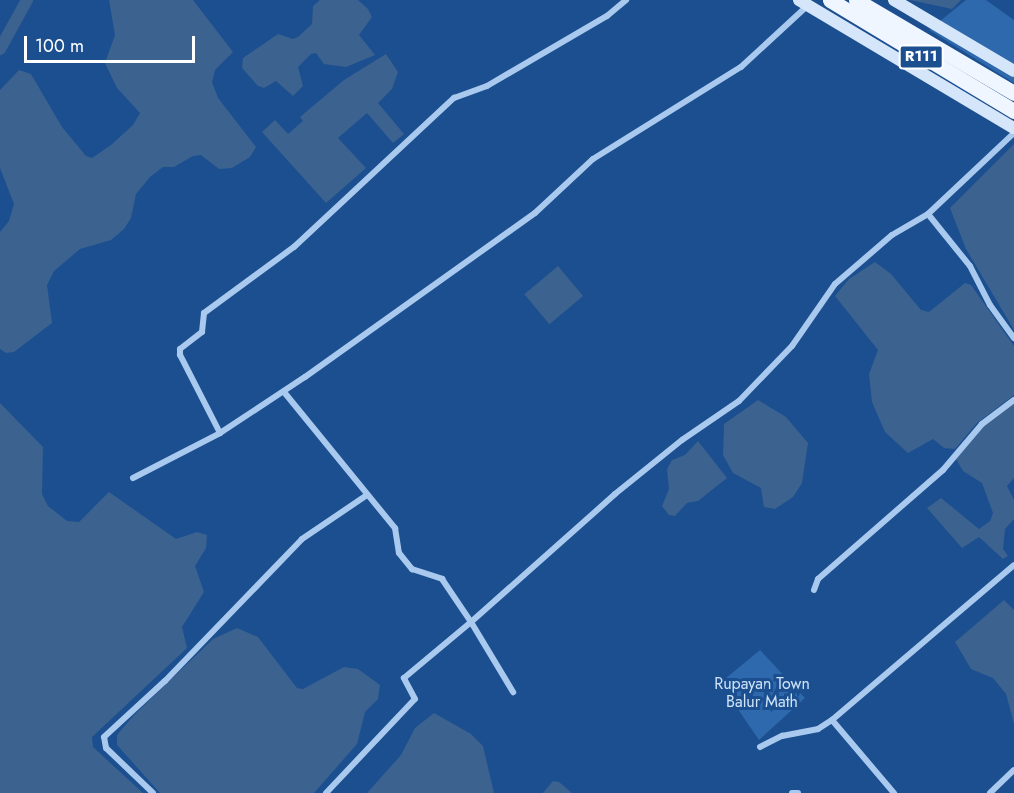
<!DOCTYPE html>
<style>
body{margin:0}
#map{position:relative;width:1014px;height:793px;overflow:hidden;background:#1b4f8f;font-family:Jost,sans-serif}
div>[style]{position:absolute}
.green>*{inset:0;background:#2e69ad}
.water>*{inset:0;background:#3c6290;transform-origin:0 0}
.canal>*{height:12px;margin:-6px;padding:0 6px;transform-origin:6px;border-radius:6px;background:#3c6290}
.street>*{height:6px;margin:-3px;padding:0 3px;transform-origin:3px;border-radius:3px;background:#a9c9ee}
.secondary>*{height:12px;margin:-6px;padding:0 6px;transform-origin:6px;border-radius:6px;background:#d6e6fa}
.primary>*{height:15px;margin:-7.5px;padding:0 7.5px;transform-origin:7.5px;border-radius:7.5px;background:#f0f6ff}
span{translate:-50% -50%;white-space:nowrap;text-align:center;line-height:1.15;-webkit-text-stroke:6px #1b4f8f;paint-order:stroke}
.shield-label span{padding:2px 4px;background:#1b4f8f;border:2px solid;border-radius:4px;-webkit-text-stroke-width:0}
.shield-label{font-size:15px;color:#fff;font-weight:700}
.park-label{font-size:16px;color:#cfe3fa}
.scale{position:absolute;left:24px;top:36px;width:171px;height:27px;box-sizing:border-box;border:3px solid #fff;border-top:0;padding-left:8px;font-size:18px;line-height:21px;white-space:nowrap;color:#fff;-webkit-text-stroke:4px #1b4f8f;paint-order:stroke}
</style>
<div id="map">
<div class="green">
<i style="clip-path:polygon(966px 0,986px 0,1014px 20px,1014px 83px,929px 30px)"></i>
<i style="clip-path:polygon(760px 650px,805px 698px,759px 740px,720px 683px)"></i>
</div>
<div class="water">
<i style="clip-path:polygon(109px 0,193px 0,233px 52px,215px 70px,212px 82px,218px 98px,256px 147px,250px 157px,232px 168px,219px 169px,201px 155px,193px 156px,174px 167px,163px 167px,150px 177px,136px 194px,131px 218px,124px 229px,111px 240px,80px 249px,54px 271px,47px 285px,52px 323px,14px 352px,6px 353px,0 349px,0 232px,9px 221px,14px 204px,0 168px,0 90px,19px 70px,31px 74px,62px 127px,86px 156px,92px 158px,111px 145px,133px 125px,140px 113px,117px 88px,105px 63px,115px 35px)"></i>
<i style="clip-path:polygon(320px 0,358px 0,368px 9px,372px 17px,359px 35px,375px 55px,346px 67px,324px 64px,316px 53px,311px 54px,298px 67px,303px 86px,293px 96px,276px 81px,264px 88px,258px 86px,242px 68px,243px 58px,278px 34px,293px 39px,298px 37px,312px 24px,313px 6px)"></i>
<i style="clip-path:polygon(910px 0,961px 0,952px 9px)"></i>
<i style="clip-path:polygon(386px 54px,398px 72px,392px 89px,378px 103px,404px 134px,393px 143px,367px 113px,338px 138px,366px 168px,326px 203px,262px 132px,275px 120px,288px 134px,303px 121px,300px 117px,344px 80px)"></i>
<i style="clip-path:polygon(1014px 144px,1014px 330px,966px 249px,950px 208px)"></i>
<i style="clip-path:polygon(875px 262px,891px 274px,921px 310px,929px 312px,965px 283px,971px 285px,1014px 346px,1014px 395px,977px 423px,955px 449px,944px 448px,933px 439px,908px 453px,885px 432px,872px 402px,869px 374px,878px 350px,835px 296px,849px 279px)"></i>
<i style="left:558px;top:266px;width:39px;height:44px;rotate:50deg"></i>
<i style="clip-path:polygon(758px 400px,786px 417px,808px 443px,802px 483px,793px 497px,775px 509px,764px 507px,761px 488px,733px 473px,723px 455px,724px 424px)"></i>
<i style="clip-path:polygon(1014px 402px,1014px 478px,1007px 486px,1014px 500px,1014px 519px,1005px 529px,1003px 549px,1008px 556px,1003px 559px,979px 537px,962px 548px,927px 508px,941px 498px,979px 529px,990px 521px,993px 513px,982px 483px,963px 471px,956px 459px,984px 426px)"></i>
<i style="clip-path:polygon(0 403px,43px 447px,42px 494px,48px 506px,67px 521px,79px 522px,109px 492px,176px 539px,197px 532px,207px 535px,206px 548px,195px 566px,204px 592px,182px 627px,187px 648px,92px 737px,93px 747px,143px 793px,0 793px)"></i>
<i style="clip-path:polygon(698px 441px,727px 478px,698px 501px,687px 503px,675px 516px,669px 515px,662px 506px,669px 489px,667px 469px,672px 460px,685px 455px)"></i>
<i style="clip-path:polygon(1004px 600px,1014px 610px,1014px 724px,1006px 694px,993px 678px,971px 669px,955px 642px)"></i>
<i style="clip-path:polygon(237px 628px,258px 637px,297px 688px,303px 689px,344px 667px,358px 669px,380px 685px,378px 699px,365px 712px,357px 744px,314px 793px,160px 793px,117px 745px,117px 735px,134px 715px,213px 639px)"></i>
<i style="clip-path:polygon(434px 713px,471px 734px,483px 746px,494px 793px,367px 793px,401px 755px,415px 728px)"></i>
<i style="clip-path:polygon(553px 781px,559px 782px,572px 793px,543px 793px)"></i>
</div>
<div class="canal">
<i style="left:0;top:49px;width:56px;rotate:-61.1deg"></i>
</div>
<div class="street">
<i style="left:928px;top:214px;width:67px;rotate:51.1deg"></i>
<i style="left:970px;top:266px;width:44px;rotate:62.9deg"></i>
<i style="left:990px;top:305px;width:41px;rotate:54deg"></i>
<i style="left:284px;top:392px;width:176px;rotate:50.8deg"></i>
<i style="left:395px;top:528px;width:25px;rotate:81deg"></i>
<i style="left:399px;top:553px;width:21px;rotate:51deg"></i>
<i style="left:412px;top:569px;width:32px;rotate:18deg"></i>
<i style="left:442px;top:579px;width:52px;rotate:56deg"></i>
<i style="left:471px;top:622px;width:193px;rotate:-41.6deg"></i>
<i style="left:615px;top:494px;width:86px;rotate:-38.9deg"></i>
<i style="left:682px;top:440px;width:69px;rotate:-34.4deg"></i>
<i style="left:739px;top:401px;width:76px;rotate:-46.1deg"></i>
<i style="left:792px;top:346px;width:75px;rotate:-55.3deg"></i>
<i style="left:835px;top:284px;width:75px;rotate:-40.7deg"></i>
<i style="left:892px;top:235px;width:42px;rotate:-30.3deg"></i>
<i style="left:928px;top:214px;width:118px;rotate:-43.3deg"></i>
<i style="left:220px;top:433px;width:88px;rotate:-117.1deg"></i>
<i style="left:180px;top:355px;width:6px;rotate:-90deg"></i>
<i style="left:180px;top:349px;width:28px;rotate:-38deg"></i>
<i style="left:202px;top:332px;width:19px;rotate:-84deg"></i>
<i style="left:204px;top:313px;width:112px;rotate:-36.3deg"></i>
<i style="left:294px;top:247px;width:219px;rotate:-43deg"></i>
<i style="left:454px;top:98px;width:35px;rotate:-20deg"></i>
<i style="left:487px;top:86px;width:139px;rotate:-30.3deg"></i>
<i style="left:607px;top:16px;width:25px;rotate:-40deg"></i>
<i style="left:133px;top:478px;width:98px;rotate:-27.3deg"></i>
<i style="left:220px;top:433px;width:102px;rotate:-33.4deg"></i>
<i style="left:305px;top:377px;width:282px;rotate:-35.5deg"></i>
<i style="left:535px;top:213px;width:79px;rotate:-43deg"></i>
<i style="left:593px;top:159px;width:174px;rotate:-31.9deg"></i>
<i style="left:741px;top:67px;width:90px;rotate:-42.7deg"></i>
<i style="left:814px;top:590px;width:12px;rotate:-70deg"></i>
<i style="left:818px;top:579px;width:166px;rotate:-41.1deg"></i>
<i style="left:943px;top:470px;width:60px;rotate:-49.7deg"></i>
<i style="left:982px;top:424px;width:40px;rotate:-37deg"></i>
<i style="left:832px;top:720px;width:96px;rotate:49.7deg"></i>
<i style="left:760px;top:747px;width:25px;rotate:-27deg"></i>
<i style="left:782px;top:736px;width:37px;rotate:-11deg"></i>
<i style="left:818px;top:729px;width:17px;rotate:-33deg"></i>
<i style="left:832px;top:720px;width:239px;rotate:-40.4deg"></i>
<i style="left:153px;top:793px;width:65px;rotate:-136.2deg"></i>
<i style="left:106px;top:748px;width:11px;rotate:-100deg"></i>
<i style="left:104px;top:737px;width:83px;rotate:-42.6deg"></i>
<i style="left:165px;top:681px;width:197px;rotate:-46deg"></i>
<i style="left:302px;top:539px;width:78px;rotate:-34.1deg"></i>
<i style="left:326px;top:793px;width:129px;rotate:-46.6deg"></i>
<i style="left:415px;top:699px;width:24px;rotate:-118deg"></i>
<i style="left:404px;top:678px;width:87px;rotate:-39.9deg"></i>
<i style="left:471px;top:622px;width:82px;rotate:59deg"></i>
<i style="left:792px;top:793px;width:6px"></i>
<i style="left:990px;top:793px;width:33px;rotate:-44deg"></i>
</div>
<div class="secondary">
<i style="left:799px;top:0;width:250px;rotate:30.8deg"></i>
<i style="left:894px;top:0;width:139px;rotate:30.6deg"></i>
</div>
<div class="primary">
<i style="left:830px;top:0;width:215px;rotate:31.1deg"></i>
<i style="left:856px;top:0;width:183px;rotate:30.5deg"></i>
</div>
<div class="shield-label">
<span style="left:921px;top:57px">R111</span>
</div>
<div class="park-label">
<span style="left:762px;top:693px">Rupayan Town<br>Balur Math</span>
</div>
<div class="scale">100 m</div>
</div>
